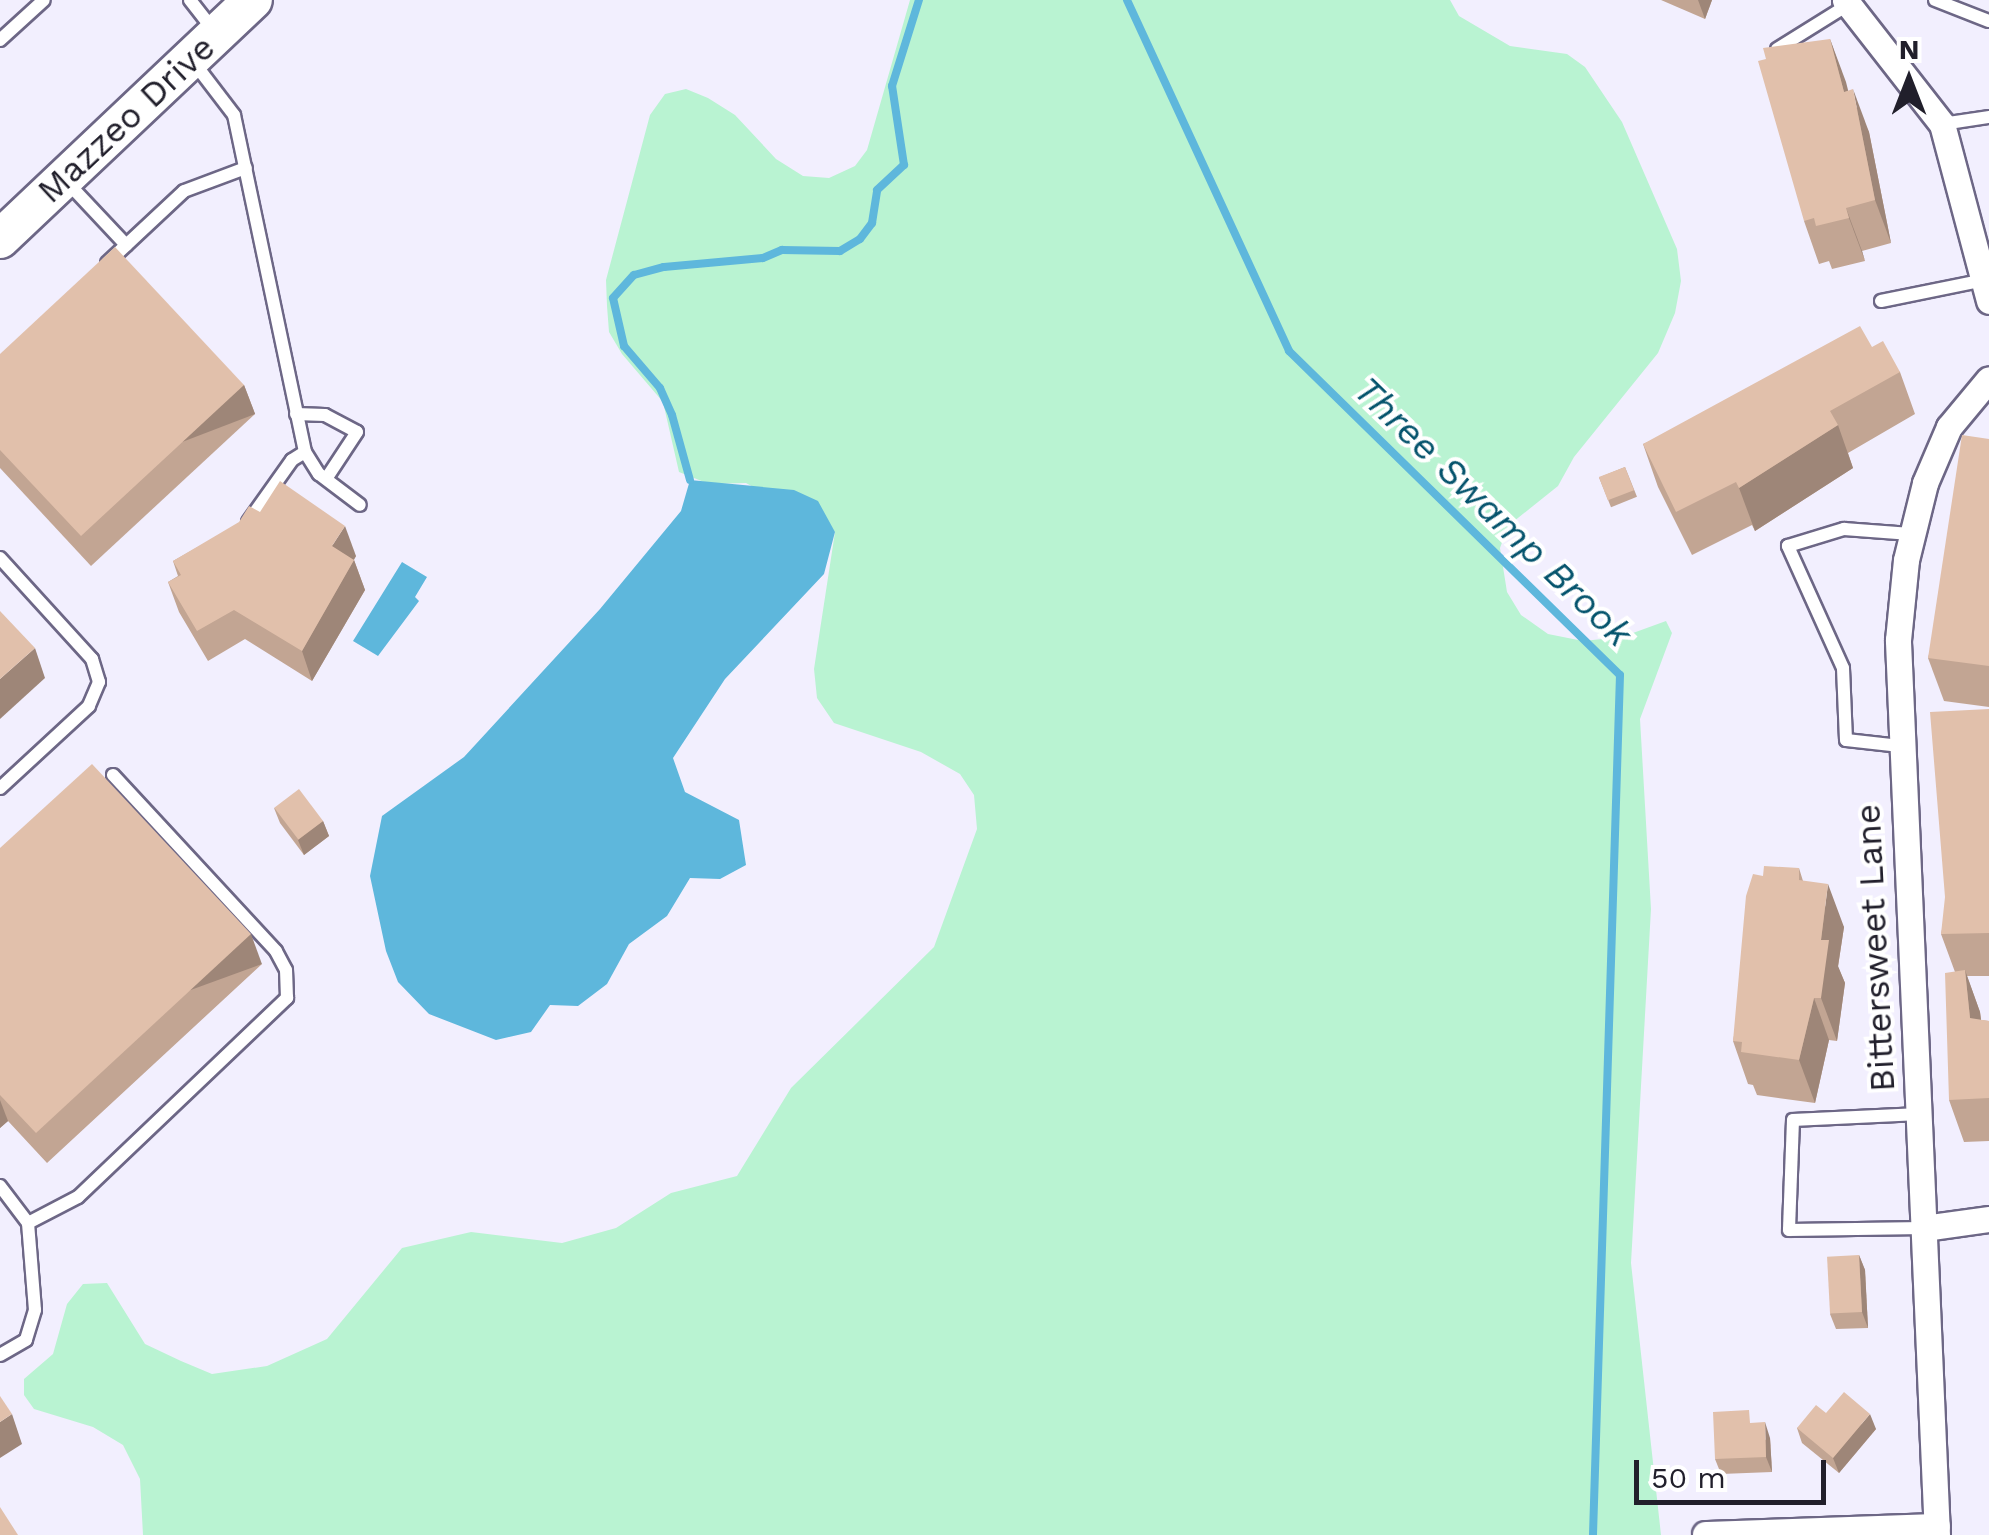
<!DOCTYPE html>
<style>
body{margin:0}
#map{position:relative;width:1989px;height:1535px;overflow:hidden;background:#f2effe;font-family:"Work Sans",sans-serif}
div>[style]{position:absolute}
.green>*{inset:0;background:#b9f3d2}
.water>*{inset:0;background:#5eb7dc}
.stream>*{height:8px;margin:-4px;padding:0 4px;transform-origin:4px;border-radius:4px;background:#5eb7dc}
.roads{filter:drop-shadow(2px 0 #6d6786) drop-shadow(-2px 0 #6d6786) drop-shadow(0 2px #6d6786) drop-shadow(0 -2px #6d6786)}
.lane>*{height:12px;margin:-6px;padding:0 6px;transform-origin:6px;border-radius:6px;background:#fff}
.street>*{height:25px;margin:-12.5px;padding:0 12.5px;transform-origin:12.5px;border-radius:12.5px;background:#fff}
.secondary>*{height:38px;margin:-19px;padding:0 19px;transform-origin:19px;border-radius:19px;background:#fff}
.wall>*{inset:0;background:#c2a593;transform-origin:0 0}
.shaded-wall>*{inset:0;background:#9e8678;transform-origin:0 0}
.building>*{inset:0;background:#e1c0ab;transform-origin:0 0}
span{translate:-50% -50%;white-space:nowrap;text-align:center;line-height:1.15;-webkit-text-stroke:8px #fff;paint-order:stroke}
.street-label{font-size:35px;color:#211f2b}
.water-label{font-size:38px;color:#04536c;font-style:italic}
.north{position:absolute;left:1859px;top:30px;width:100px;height:100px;-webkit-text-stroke:8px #fff;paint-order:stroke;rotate:0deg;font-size:28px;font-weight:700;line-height:40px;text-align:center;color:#211f2b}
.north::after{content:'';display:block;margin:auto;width:35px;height:45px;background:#211f2b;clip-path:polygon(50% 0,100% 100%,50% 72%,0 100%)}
.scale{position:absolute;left:1634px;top:1460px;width:192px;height:45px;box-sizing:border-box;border:5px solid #211f2b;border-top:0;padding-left:12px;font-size:30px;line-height:35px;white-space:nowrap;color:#211f2b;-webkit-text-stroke:8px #fff;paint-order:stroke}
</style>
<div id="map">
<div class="green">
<i style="clip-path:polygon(910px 0,1450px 0,1459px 16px,1510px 46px,1567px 54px,1585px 67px,1622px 122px,1677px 249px,1681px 281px,1675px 313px,1658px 353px,1574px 457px,1558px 486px,1508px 526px,1500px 548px,1507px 592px,1521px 615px,1548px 634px,1583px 641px,1622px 637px,1666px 621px,1672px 633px,1640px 719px,1651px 909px,1631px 1263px,1661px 1535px,143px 1535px,140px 1479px,123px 1445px,93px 1427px,34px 1409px,24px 1395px,24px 1379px,53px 1354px,67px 1304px,83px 1284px,107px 1283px,145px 1344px,181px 1361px,212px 1374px,267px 1366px,327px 1339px,402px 1248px,471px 1232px,562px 1243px,616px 1228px,671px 1193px,737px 1176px,791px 1088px,934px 947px,977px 829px,974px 795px,960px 774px,921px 752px,834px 723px,817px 698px,814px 669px,835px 532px,746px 483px,709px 484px,679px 472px,663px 402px,622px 354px,609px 332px,607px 306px,606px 280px,650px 115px,665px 94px,686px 89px,708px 98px,735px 115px,776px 159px,803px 176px,829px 178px,855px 166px,867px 150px)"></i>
</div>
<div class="water">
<i style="clip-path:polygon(690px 480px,794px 490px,818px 501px,835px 532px,824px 574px,725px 679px,673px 758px,685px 792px,739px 820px,746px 865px,720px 879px,690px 878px,667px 916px,629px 944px,607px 984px,578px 1006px,550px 1005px,531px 1032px,496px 1040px,429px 1014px,398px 982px,386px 951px,370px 876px,382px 816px,464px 757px,600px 609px,681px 511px)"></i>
<i style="clip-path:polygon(402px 562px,427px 577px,415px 597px,419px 601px,378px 656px,353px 641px)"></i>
</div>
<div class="stream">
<i style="left:1127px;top:0;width:387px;rotate:65.2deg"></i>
<i style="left:1289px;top:351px;width:463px;rotate:44.4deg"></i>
<i style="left:1620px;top:675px;width:860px;rotate:91.8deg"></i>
<i style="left:690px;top:480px;width:67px;rotate:-105.5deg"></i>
<i style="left:672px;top:415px;width:30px;rotate:-114deg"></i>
<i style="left:660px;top:388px;width:55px;rotate:-130.6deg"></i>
<i style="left:624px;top:346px;width:49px;rotate:-102.9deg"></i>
<i style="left:613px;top:298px;width:31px;rotate:-48deg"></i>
<i style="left:634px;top:275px;width:31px;rotate:-15deg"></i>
<i style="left:664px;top:267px;width:99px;rotate:-5.2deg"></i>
<i style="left:763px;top:258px;width:21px;rotate:-23deg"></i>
<i style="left:782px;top:250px;width:58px;rotate:1deg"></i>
<i style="left:840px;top:251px;width:23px;rotate:-31deg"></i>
<i style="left:860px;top:239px;width:20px;rotate:-53deg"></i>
<i style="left:872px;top:223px;width:33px;rotate:-81deg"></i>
<i style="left:877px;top:190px;width:37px;rotate:-43deg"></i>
<i style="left:904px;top:165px;width:80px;rotate:-98.6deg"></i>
<i style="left:892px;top:86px;width:90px;rotate:-72.6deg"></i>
</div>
<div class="roads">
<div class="lane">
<i style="left:190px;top:0;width:41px;rotate:52deg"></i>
<i style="left:1935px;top:0;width:58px;rotate:21.3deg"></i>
<i style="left:0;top:40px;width:59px;rotate:-42.3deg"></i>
<i style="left:1777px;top:49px;width:87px;rotate:-31.9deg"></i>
<i style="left:192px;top:60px;width:69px;rotate:52.6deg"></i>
<i style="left:234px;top:115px;width:344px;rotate:78.1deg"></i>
<i style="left:305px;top:452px;width:26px;rotate:58deg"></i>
<i style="left:319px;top:474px;width:51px;rotate:37.1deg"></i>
<i style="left:1942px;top:124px;width:48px;rotate:-8.5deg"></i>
<i style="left:66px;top:181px;width:88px;rotate:46.8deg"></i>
<i style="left:107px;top:263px;width:105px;rotate:-43.1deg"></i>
<i style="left:184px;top:191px;width:66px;rotate:-20.4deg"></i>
<i style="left:1881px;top:301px;width:105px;rotate:-11.5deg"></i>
<i style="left:296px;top:414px;width:29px;rotate:2deg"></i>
<i style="left:325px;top:415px;width:36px;rotate:28deg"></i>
<i style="left:357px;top:432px;width:56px;rotate:123.4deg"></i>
<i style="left:248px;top:522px;width:76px;rotate:-54.6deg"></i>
<i style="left:292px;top:460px;width:15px;rotate:-32deg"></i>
<i style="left:0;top:558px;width:137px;rotate:47.7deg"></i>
<i style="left:92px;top:659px;width:24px;rotate:73deg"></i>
<i style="left:99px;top:682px;width:26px;rotate:113deg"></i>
<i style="left:89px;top:706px;width:121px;rotate:137.3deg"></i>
<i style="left:1900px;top:746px;width:54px;rotate:-173.7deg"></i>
<i style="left:1846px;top:740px;width:72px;rotate:-92.4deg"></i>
<i style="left:1843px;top:668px;width:134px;rotate:-114.3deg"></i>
<i style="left:1788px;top:546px;width:59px;rotate:-16.9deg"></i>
<i style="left:1844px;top:529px;width:67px;rotate:4.3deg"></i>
<i style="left:1919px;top:1114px;width:126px;rotate:177.3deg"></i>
<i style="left:1793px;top:1120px;width:110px;rotate:92.1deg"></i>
<i style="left:1789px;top:1230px;width:135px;rotate:-0.8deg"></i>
<i style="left:0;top:1186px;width:46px;rotate:52.9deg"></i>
<i style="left:28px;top:1223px;width:87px;rotate:85.4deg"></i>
<i style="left:35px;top:1310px;width:31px;rotate:107deg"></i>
<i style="left:26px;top:1340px;width:30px;rotate:150deg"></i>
<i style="left:28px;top:1223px;width:56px;rotate:-27.5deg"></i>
<i style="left:78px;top:1197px;width:289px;rotate:-43.6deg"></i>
<i style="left:287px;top:998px;width:28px;rotate:-92deg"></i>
<i style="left:286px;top:970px;width:21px;rotate:-118deg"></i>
<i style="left:276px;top:951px;width:240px;rotate:-132.8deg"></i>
</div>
<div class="street">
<i style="left:1845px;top:0;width:157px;rotate:52deg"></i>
<i style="left:1942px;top:124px;width:183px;rotate:75.1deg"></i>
<i style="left:1924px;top:1228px;width:66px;rotate:-7.9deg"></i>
<i style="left:1705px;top:1534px;width:232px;rotate:-2deg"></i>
<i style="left:1937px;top:1535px;width:896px;rotate:-92.5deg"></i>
<i style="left:1898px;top:640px;width:80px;rotate:-84.3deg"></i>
<i style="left:1906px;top:560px;width:79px;rotate:-76.1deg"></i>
<i style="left:1925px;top:483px;width:61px;rotate:-66.8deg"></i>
<i style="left:1949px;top:427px;width:62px;rotate:-50.2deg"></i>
</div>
<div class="secondary">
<i style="left:0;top:239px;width:348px;rotate:-43.4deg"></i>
</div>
</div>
<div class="wall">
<i style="clip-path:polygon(1661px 0,1712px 0,1705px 19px)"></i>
<i style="clip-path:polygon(1830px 39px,1848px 91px,1869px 132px,1891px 243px,1862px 251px,1865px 261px,1832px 269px,1829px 261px,1819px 264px,1804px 221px)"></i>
<i style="clip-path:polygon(1872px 347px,1900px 372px,1915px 414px,1848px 453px,1853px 468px,1755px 531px,1752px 525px,1692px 555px,1658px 487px,1643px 444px)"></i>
<i style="clip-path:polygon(0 354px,244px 385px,255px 414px,91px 566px,0 468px)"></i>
<i style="clip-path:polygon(1989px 439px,1989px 707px,1944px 701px,1928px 658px)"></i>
<i style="left:1625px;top:467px;width:32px;height:28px;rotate:68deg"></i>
<i style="clip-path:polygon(260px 512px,356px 556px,354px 560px,365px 590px,312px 681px,245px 639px,208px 661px,179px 612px,168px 582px,178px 576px,173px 561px)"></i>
<i style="clip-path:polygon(1989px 709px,1989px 976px,1967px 976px,1980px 1012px,1981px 1020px,1989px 1021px,1989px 1141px,1964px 1142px,1949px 1100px,1955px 972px,1941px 934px)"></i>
<i style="clip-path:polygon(274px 808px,323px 821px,329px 836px,304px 855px,280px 823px)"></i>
<i style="clip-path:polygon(0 848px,262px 964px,47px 1163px,8px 1121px,0 1128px)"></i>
<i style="clip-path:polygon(1799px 868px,1803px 881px,1844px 927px,1838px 967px,1845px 983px,1837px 1041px,1829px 1040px,1815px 1103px,1757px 1095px,1753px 1085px,1748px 1084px,1733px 1041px,1763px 876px)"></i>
<i style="clip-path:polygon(1859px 1255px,1865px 1270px,1868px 1328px,1836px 1329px,1830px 1314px)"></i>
<i style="clip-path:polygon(1826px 1413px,1876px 1429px,1839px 1473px,1802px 1443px,1797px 1428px)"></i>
<i style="clip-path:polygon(1770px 1438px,1772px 1472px,1721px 1474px,1715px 1459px)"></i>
</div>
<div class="shaded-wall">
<i style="clip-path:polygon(1698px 0,1712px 0,1705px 19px)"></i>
<i style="clip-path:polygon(1830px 39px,1846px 82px,1859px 135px,1844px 92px)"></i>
<i style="clip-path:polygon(1853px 89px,1869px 132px,1891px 243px,1875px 200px)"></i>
<i style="clip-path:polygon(1846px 208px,1862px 251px,1865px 261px,1849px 218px)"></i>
<i style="left:244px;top:385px;width:31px;height:222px;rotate:69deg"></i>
<i style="clip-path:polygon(1838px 425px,1853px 468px,1755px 531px,1739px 488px)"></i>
<i style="clip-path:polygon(345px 526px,356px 556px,343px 576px,332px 546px)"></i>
<i style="clip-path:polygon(354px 560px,365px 590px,312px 681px,302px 651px)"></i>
<i style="clip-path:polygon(35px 648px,45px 678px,0 719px,0 679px)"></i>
<i style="clip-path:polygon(323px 821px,329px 836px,304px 855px,298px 840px)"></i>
<i style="clip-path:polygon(1828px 884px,1844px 927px,1838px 966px,1845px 983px,1837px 1041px,1821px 998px,1821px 940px)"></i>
<i style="left:251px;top:934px;width:32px;height:293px;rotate:70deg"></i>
<i style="clip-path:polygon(1965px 970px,1980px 1012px,1986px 1060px,1970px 1018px)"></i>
<i style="clip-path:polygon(1814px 998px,1829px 1040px,1815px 1103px,1799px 1060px)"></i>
<i style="clip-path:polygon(0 1100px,8px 1121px,0 1128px)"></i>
<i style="clip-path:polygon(1859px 1255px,1865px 1270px,1868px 1328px,1862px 1312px)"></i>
<i style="clip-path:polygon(12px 1414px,22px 1444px,0 1458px,0 1422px)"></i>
<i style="clip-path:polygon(1870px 1414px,1876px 1429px,1839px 1473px,1833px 1458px)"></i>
<i style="clip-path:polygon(1765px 1422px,1770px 1438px,1772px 1472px,1766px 1457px)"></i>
</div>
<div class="building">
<i style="clip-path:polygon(1830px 39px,1844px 92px,1853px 89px,1875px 200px,1846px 208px,1849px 218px,1816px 226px,1814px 218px,1804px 221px,1758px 61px,1766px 59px,1763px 48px)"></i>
<i style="clip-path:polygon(115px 247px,244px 385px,81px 536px,0 450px,0 354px)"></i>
<i style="clip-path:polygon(1860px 326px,1872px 347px,1883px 341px,1900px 372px,1830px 411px,1838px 425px,1739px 488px,1736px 482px,1676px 512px,1643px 444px)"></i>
<i style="clip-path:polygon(1962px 435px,1989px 439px,1989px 666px,1928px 658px)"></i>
<i style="left:1625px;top:467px;width:25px;height:28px;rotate:69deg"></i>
<i style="clip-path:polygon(280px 481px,345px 526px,332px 546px,354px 560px,302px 651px,234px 610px,197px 631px,168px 582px,181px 575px,173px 561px,239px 522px,249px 506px,260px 512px)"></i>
<i style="clip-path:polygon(0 611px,35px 648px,0 679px)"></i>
<i style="clip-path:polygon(1989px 709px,1989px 933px,1941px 934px,1945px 897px,1930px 712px)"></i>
<i style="clip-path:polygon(92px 764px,251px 934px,36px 1133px,0 1095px,0 848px)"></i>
<i style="left:299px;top:789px;width:40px;height:31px;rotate:53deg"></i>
<i style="clip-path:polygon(1764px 866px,1799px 868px,1799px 880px,1828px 884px,1821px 940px,1829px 940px,1821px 998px,1814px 998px,1799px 1060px,1741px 1052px,1742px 1042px,1733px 1041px,1746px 896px,1753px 874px,1763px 876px)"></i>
<i style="clip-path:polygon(1965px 970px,1970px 1018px,1989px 1021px,1989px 1098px,1949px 1100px,1945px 973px)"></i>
<i style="left:1859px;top:1255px;width:57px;height:32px;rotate:87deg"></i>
<i style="clip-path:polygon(1844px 1392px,1870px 1414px,1833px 1458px,1797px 1428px,1816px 1405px,1826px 1413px)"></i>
<i style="clip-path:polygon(0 1396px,12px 1414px,0 1422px)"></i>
<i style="clip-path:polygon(1749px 1410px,1750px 1423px,1765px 1422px,1766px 1457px,1715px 1459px,1713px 1412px)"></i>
<i style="clip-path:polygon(0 1507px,18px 1535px,0 1535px)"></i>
</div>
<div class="street-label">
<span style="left:126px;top:119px;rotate:-43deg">Mazzeo Drive</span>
<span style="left:1875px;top:948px;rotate:-93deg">Bittersweet Lane</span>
</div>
<div class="water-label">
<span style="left:1493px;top:512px;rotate:44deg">Three Swamp Brook</span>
</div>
<div class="north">N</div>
<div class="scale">50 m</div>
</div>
